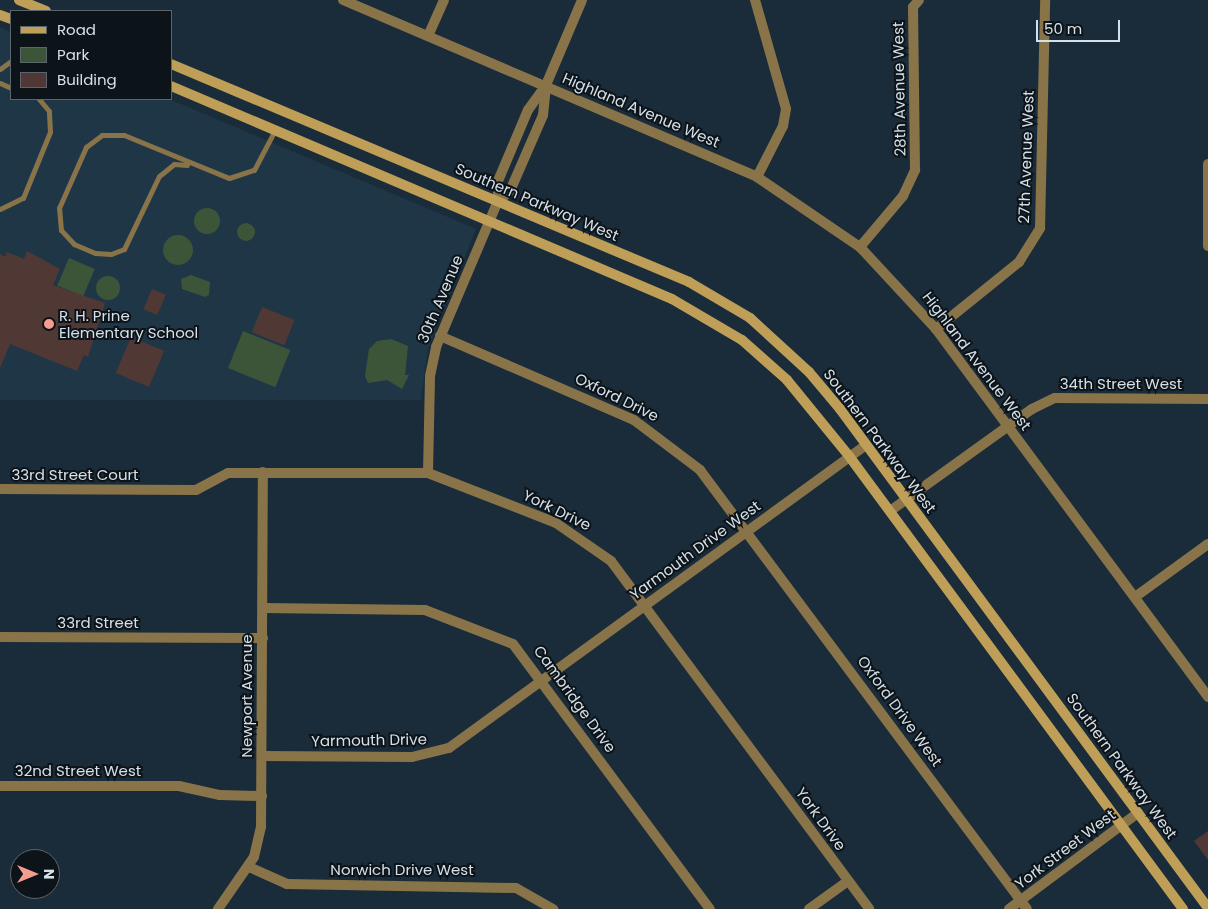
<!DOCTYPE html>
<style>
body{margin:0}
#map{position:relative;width:1208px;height:909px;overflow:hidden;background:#1a2c39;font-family:Poppins,sans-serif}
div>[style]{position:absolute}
.built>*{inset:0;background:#1f3647}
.green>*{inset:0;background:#3c5539;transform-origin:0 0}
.round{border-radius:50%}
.building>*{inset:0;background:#503935;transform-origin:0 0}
.lane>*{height:5px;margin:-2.5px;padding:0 2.5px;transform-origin:2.5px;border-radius:2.5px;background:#89744a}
.street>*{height:10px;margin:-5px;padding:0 5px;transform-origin:5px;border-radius:5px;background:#89744a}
.secondary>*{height:10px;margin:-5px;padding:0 5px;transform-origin:5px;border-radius:5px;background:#bf9e57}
.dots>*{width:14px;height:14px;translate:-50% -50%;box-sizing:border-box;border:2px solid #0c1319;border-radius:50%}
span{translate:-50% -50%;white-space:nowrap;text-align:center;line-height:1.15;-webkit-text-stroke:4px #0c1319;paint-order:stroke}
.street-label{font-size:15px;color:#d5e0e8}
.poi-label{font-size:15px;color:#d5e0e8}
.left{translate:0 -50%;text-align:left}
.legend{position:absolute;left:10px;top:10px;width:162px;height:90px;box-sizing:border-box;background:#0c1319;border:1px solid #5c656c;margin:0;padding:6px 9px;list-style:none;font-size:15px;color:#d5e0e8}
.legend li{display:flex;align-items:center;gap:10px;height:25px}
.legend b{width:25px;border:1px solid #5c656c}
.north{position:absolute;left:10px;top:849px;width:50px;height:50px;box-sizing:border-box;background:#0c1319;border:1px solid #5c656c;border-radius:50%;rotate:90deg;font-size:14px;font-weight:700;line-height:20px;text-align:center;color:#d5e0e8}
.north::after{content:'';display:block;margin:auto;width:18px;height:22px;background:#f59c91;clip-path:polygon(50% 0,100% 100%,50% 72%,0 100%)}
.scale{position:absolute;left:1036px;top:20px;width:84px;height:22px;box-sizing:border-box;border:2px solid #d5e0e8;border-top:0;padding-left:6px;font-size:15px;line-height:18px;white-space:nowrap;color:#d5e0e8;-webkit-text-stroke:4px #0c1319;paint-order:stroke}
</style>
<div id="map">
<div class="built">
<i style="clip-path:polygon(0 27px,11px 32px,11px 99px,169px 99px,476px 229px,428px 348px,421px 400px,0 400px)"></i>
</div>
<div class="green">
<i class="round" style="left:194px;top:208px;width:26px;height:26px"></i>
<i class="round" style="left:237px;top:223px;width:18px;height:18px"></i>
<i class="round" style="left:163px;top:235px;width:30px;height:30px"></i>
<i style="left:69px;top:258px;width:28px;height:30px;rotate:23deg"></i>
<i style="clip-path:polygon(191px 275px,210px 282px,209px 295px,205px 297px,182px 289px,181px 279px)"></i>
<i class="round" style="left:96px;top:276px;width:24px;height:24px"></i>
<i style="left:243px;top:331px;width:51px;height:40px;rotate:22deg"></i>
<i style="clip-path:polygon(391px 339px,408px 346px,405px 375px,409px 375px,402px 389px,387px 380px,368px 383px,365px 376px,369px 349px,377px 341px)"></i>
</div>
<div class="building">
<i style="clip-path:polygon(27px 251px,60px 269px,53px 285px,105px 303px,88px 357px,84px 355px,77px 371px,10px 344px,0 368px,0 254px,5px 257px,7px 252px,24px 259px)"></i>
<i style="left:152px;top:289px;width:15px;height:22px;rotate:23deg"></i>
<i style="left:262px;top:307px;width:35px;height:27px;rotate:22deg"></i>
<i style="left:131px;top:337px;width:36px;height:39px;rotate:23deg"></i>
<i style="clip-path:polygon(1208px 831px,1208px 860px,1194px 841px)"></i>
</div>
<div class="lane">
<i style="left:0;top:69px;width:14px;rotate:-36deg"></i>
<i style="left:0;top:83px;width:12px;rotate:24deg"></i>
<i style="left:187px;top:165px;width:13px;rotate:-176deg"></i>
<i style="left:174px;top:164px;width:19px;rotate:141deg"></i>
<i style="left:159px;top:176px;width:81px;rotate:115.6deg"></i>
<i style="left:124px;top:249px;width:14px;rotate:159deg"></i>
<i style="left:111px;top:254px;width:16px;rotate:-176deg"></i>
<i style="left:95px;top:253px;width:23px;rotate:-157deg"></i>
<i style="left:74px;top:244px;width:19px;rotate:-133deg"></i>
<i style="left:61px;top:230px;width:22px;rotate:-95deg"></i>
<i style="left:59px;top:208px;width:67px;rotate:-66.1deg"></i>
<i style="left:86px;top:147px;width:20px;rotate:-37deg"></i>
<i style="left:102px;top:135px;width:22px"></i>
<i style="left:124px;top:135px;width:113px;rotate:22.3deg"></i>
<i style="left:229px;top:178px;width:26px;rotate:-18deg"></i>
<i style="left:254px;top:170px;width:45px;rotate:-62.3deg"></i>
<i style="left:0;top:209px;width:25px;rotate:-26deg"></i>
<i style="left:23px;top:198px;width:71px;rotate:-67.8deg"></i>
<i style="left:50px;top:132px;width:21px;rotate:-93deg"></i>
<i style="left:49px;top:111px;width:16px;rotate:-130deg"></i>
</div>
<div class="street">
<i style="left:343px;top:0;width:450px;rotate:23.1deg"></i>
<i style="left:757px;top:177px;width:125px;rotate:34.2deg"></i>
<i style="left:860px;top:247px;width:112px;rotate:47.2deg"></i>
<i style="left:936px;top:329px;width:458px;rotate:53.5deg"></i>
<i style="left:755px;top:0;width:113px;rotate:74.1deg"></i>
<i style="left:786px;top:109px;width:17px;rotate:100deg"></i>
<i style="left:783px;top:126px;width:57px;rotate:117deg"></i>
<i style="left:428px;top:36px;width:39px;rotate:-66deg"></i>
<i style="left:1208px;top:164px;width:82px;rotate:90deg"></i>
<i style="left:498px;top:201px;width:20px;rotate:-90deg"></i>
<i style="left:498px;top:181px;width:77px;rotate:-67.1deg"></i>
<i style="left:528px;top:110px;width:31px;rotate:-54deg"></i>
<i style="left:860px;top:247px;width:67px;rotate:-49.9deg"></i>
<i style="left:903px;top:196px;width:29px;rotate:-65deg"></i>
<i style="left:915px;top:170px;width:163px;rotate:-90.7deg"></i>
<i style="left:913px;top:7px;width:9px;rotate:-49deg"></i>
<i style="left:936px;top:329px;width:107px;rotate:-38.9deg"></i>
<i style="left:1019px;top:262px;width:40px;rotate:-58deg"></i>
<i style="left:1040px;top:228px;width:228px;rotate:-88.7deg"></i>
<i style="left:440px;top:336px;width:211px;rotate:23.4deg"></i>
<i style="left:634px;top:420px;width:83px;rotate:37.1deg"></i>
<i style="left:700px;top:470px;width:547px;rotate:53.32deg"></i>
<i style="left:428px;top:473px;width:97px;rotate:-88.8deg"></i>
<i style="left:430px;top:376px;width:30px;rotate:-78deg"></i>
<i style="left:436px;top:347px;width:159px;rotate:-67deg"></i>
<i style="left:498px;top:201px;width:16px;rotate:-40deg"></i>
<i style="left:510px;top:191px;width:83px;rotate:-66.5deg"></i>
<i style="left:543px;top:115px;width:30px;rotate:-84deg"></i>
<i style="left:546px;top:85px;width:92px;rotate:-67deg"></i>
<i style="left:0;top:489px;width:196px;rotate:0.3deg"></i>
<i style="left:196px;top:490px;width:36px;rotate:-28deg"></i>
<i style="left:228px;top:473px;width:200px"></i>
<i style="left:428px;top:473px;width:137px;rotate:21.3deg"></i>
<i style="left:556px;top:523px;width:67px;rotate:34.6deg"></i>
<i style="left:611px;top:561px;width:433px;rotate:53.4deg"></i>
<i style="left:890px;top:511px;width:175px;rotate:-35.7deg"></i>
<i style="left:1032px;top:409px;width:25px;rotate:-26deg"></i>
<i style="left:1055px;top:398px;width:153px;rotate:0.4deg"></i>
<i style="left:1135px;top:597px;width:90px;rotate:-36deg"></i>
<i style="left:263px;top:608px;width:162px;rotate:0.7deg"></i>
<i style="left:425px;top:610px;width:94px;rotate:21.1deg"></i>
<i style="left:513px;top:644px;width:330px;rotate:53.4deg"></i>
<i style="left:0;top:637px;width:263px;rotate:0.2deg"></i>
<i style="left:262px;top:756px;width:150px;rotate:0.4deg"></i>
<i style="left:412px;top:757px;width:38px;rotate:-14deg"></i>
<i style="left:449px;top:748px;width:515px;rotate:-36deg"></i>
<i style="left:0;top:786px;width:179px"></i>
<i style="left:179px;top:786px;width:42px;rotate:12.4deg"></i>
<i style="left:220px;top:795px;width:42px;rotate:1.4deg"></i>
<i style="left:249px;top:867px;width:42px;rotate:24.1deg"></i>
<i style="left:287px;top:884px;width:229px;rotate:1deg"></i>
<i style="left:516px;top:888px;width:43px;rotate:29.6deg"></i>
<i style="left:218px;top:909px;width:63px;rotate:-55.3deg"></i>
<i style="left:254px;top:857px;width:31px;rotate:-77deg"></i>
<i style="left:261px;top:827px;width:355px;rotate:-89.7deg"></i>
<i style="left:809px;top:909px;width:48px;rotate:-35.7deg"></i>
<i style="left:1009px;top:909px;width:161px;rotate:-36.7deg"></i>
</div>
<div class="secondary">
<i style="left:19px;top:0;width:29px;rotate:22deg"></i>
<i style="left:0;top:15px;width:12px;rotate:20deg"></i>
<i style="left:171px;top:64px;width:562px;rotate:22.82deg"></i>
<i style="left:689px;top:282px;width:71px;rotate:30.5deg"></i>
<i style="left:750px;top:318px;width:80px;rotate:42.5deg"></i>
<i style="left:809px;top:372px;width:48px;rotate:50deg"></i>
<i style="left:840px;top:409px;width:620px;rotate:53.59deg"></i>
<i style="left:171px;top:86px;width:544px;rotate:23.03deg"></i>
<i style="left:672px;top:299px;width:81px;rotate:30.4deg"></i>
<i style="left:742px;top:340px;width:60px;rotate:41.6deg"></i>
<i style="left:787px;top:380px;width:98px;rotate:50.8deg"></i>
<i style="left:849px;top:456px;width:563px;rotate:53.6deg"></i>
</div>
<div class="dots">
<i style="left:49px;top:324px;background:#f59c91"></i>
</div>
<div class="street-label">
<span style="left:899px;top:89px;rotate:-91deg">28th Avenue West</span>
<span style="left:641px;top:110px;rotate:23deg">Highland Avenue West</span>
<span style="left:1026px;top:157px;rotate:-88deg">27th Avenue West</span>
<span style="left:537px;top:202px;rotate:23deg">Southern Parkway West</span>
<span style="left:440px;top:299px;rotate:-67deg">30th Avenue</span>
<span style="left:977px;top:361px;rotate:53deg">Highland Avenue West</span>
<span style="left:1121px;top:384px">34th Street West</span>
<span style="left:617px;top:397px;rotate:26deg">Oxford Drive</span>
<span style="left:880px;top:441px;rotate:53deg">Southern Parkway West</span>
<span style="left:75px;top:475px">33rd Street Court</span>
<span style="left:557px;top:510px;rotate:26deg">York Drive</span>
<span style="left:695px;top:550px;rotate:-36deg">Yarmouth Drive West</span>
<span style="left:98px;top:623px">33rd Street</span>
<span style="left:247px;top:696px;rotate:-90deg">Newport Avenue</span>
<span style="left:575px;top:699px;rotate:54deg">Cambridge Drive</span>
<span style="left:900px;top:711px;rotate:54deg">Oxford Drive West</span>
<span style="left:369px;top:740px;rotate:-1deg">Yarmouth Drive</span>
<span style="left:1122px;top:766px;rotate:54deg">Southern Parkway West</span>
<span style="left:78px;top:771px">32nd Street West</span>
<span style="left:821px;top:819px;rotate:54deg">York Drive</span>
<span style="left:1065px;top:849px;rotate:-37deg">York Street West</span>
<span style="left:402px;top:870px">Norwich Drive West</span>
</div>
<div class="poi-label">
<span class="left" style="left:59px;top:324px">R. H. Prine<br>Elementary School</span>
</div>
<ul class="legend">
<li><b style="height:6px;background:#bf9e57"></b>Road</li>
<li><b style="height:14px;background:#3c5539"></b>Park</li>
<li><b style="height:14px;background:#503935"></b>Building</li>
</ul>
<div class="north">N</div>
<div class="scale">50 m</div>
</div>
